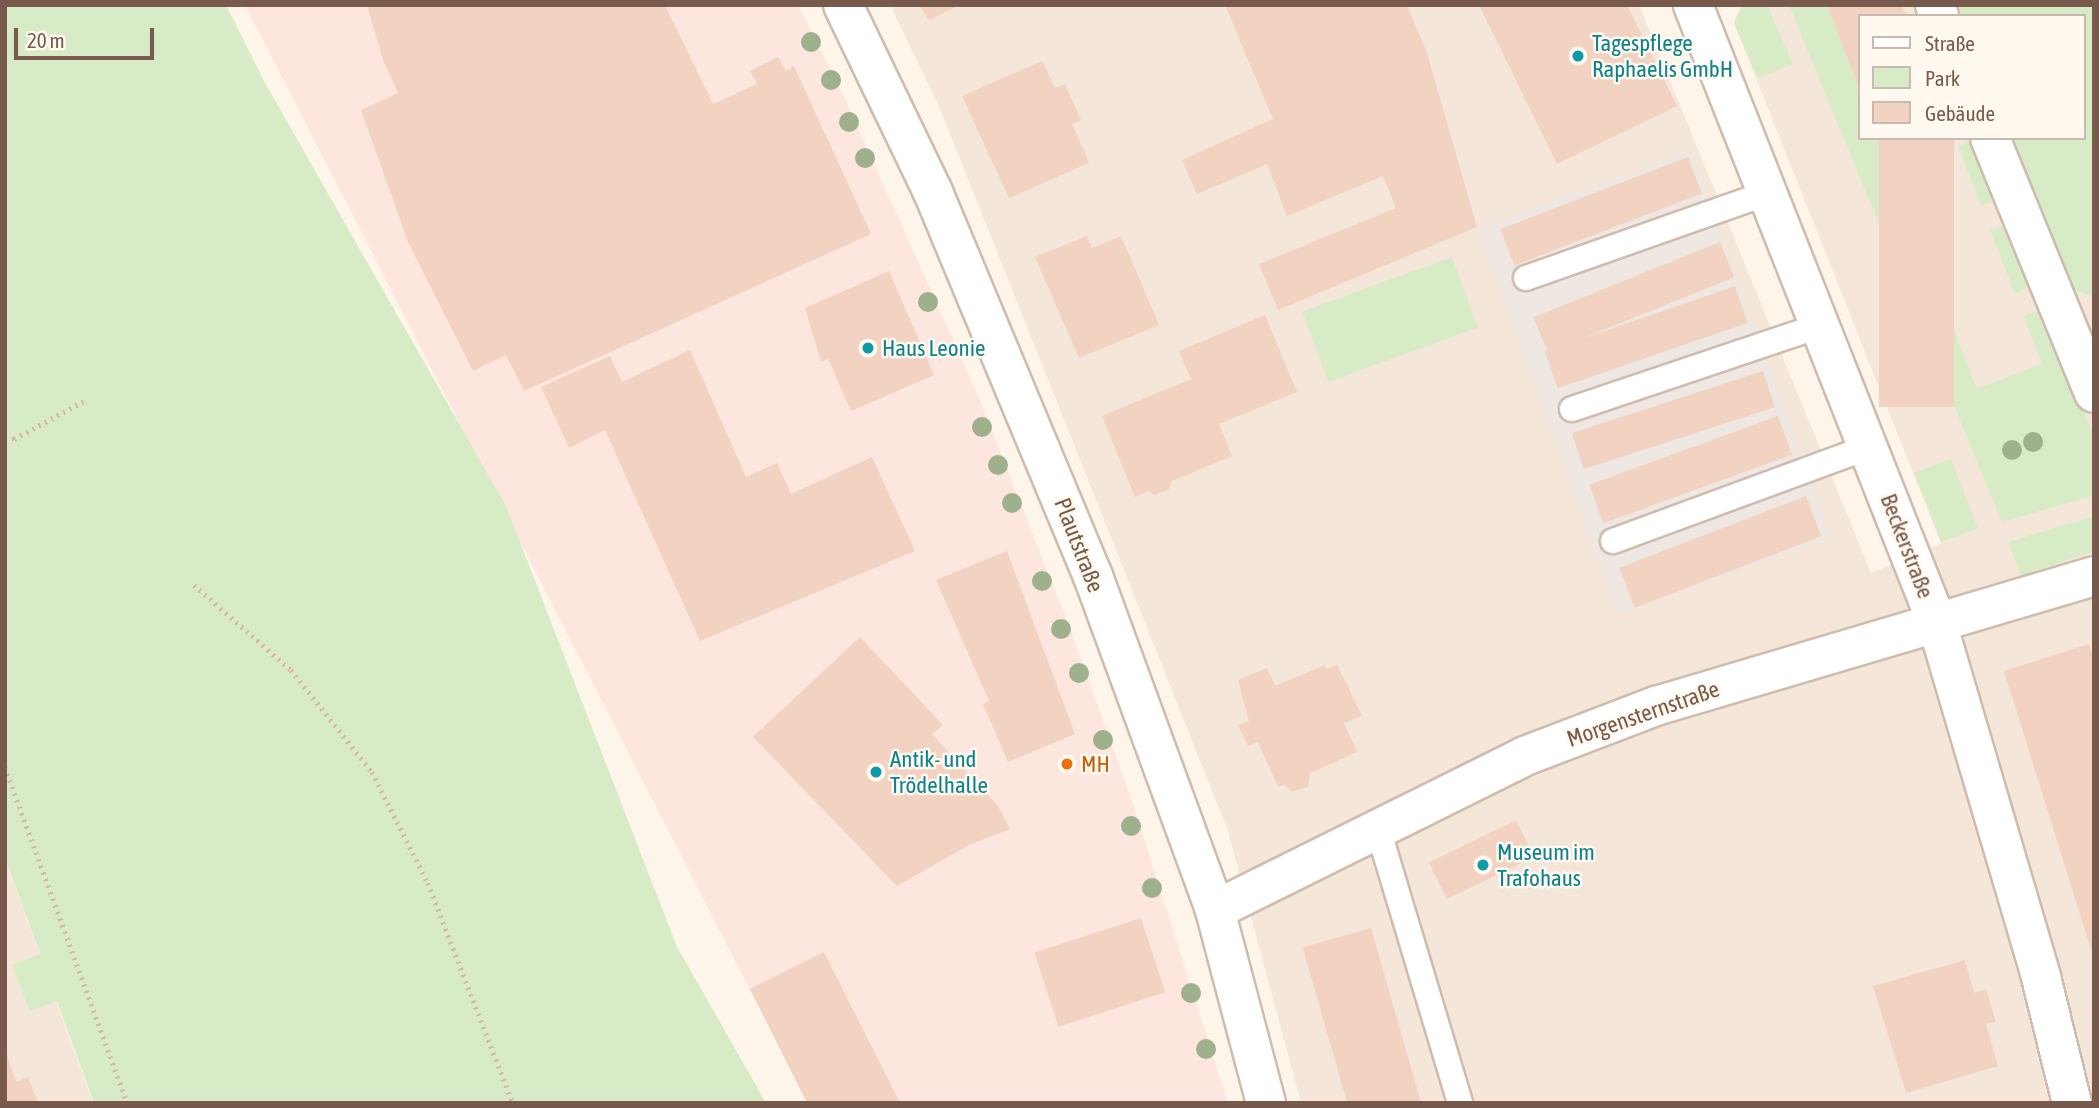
<!DOCTYPE html>
<meta charset="utf-8">
<style>
body{margin:0}
#map{position:relative;width:2099px;height:1108px;overflow:hidden;background:#fdf5e9;font-family:"Asap Condensed",sans-serif}
div>[style]{position:absolute}
.residential>*{inset:0;background:#f4e6d8}
.commercial>*{inset:0;background:#fde6dd}
.industrial>*{inset:0;background:#eee7e2;transform-origin:0 0}
.green>*{inset:0;background:#d7ebc7;transform-origin:0 0}
.building>*{inset:0;background:#f2d3c1;transform-origin:0 0}
.path>*{height:4.5px;margin-top:-2.25px;transform-origin:0;background:repeating-linear-gradient(90deg,#d8b6a3 0 2px,transparent 0 7px)}
.roads{filter:drop-shadow(2px 0 #cfbcae) drop-shadow(-2px 0 #cfbcae) drop-shadow(0 2px #cfbcae) drop-shadow(0 -2px #cfbcae)}
.service>*{height:24px;margin:-12px;padding:0 12px;transform-origin:12px;border-radius:12px;background:#fff}
.minor>*{height:38px;margin:-19px;padding:0 19px;transform-origin:19px;border-radius:19px;background:#fff}
.secondary>*{height:38px;margin:-19px;padding:0 19px;transform-origin:19px;border-radius:19px;background:#fff}
.trees>*{width:20px;height:20px;margin:-10px;border-radius:50%;background:#9fb08d}
.dots>*{width:19px;height:19px;translate:-50% -50%;box-sizing:border-box;border:4px solid #fff9f0;border-radius:50%}
span{translate:-50% -50%;white-space:nowrap;text-align:center;line-height:1.15;-webkit-text-stroke:5px #fff9f0;paint-order:stroke}
.culture-label{font-size:23px;color:#0d838f}
.left{translate:0 -50%;text-align:left}
.street-label{font-size:23px;color:#785a4c}
.food-label{font-size:23px;color:#c56008}
.frame{position:absolute;inset:0;border:7px solid #785a4c;pointer-events:none}
.legend{position:absolute;left:1858px;top:14px;width:228px;height:126px;box-sizing:border-box;background:#fff9f0;border:2px solid #c9b9ae;margin:0;padding:9px 12px;list-style:none;font-size:21px;color:#785a4c}
.legend li{display:flex;align-items:center;gap:14px;height:35px}
.legend b{width:35px;border:2px solid #c9b9ae}
.scale{position:absolute;left:14px;top:28px;width:140px;height:32px;box-sizing:border-box;border:4px solid #785a4c;border-top:0;padding-left:9px;font-size:21px;line-height:24px;white-space:nowrap;color:#785a4c;-webkit-text-stroke:5px #fff9f0;paint-order:stroke}
</style>
<div id="map">
<div class="residential">
<i style="clip-path:polygon(evenodd,890px 5px,1639px 5px,1871px 573px,1941px 543px,1734px 23px,1742px 5px,2094px 5px,2094px 1103px,1301px 1103px,1228px 831px,939px 106px,890px 5px,1859px 16px,2083px 16px,2083px 138px,1859px 138px,1859px 16px)"></i>
<i style="clip-path:polygon(5px 859px,93px 1103px,5px 1103px)"></i>
</div>
<div class="commercial">
<i style="clip-path:polygon(245px 5px,798px 5px,845px 99px,979px 398px,1068px 623px,1132px 801px,1228px 1103px,808px 1103px)"></i>
</div>
<div class="industrial">
<i style="left:1691px;top:151px;width:410px;height:227px;rotate:70deg"></i>
</div>
<div class="green">
<i style="clip-path:polygon(5px 5px,226px 5px,265px 83px,506px 506px,677px 947px,766px 1103px,94px 1103px,57px 1001px,30px 1011px,12px 965px,40px 954px,5px 858px)"></i>
<i style="clip-path:polygon(1742px 5px,1767px 5px,1793px 64px,1758px 78px,1734px 23px)"></i>
<i style="clip-path:polygon(1789px 5px,1827px 5px,1859px 88px,1859px 138px,1879px 138px,1977px 389px,2042px 364px,2024px 316px,2043px 309px,2094px 437px,2094px 495px,2002px 522px)"></i>
<i style="clip-path:polygon(1947px 5px,2094px 5px,2094px 297px,2072px 289px,2000px 138px,2083px 138px,2083px 16px,1952px 16px)"></i>
<i style="left:1977px;top:139px;width:64px;height:20px;rotate:69deg"></i>
<i style="left:2010px;top:223px;width:67px;height:21px;rotate:69deg"></i>
<i style="left:1452px;top:257px;width:75px;height:159px;rotate:70deg"></i>
<i style="left:1951px;top:459px;width:74px;height:39px;rotate:69deg"></i>
<i style="clip-path:polygon(2094px 516px,2094px 551px,2021px 576px,2009px 542px)"></i>
</div>
<div class="building">
<i style="clip-path:polygon(367px 5px,665px 5px,713px 104px,757px 84px,750px 71px,778px 57px,786px 71px,794px 66px,871px 234px,524px 391px,506px 355px,473px 371px,408px 242px,361px 110px,398px 93px,383px 60px)"></i>
<i style="clip-path:polygon(919px 5px,959px 5px,929px 20px)"></i>
<i style="clip-path:polygon(1225px 5px,1407px 5px,1427px 53px,1477px 227px,1278px 310px,1259px 264px,1396px 208px,1383px 176px,1287px 216px,1267px 164px,1197px 194px,1182px 160px,1273px 119px)"></i>
<i style="clip-path:polygon(1479px 5px,1627px 5px,1677px 106px,1557px 164px)"></i>
<i style="clip-path:polygon(1827px 5px,1902px 5px,1906px 16px,1859px 16px,1859px 88px)"></i>
<i style="clip-path:polygon(1042px 61px,1055px 88px,1065px 84px,1081px 120px,1072px 124px,1089px 163px,1009px 198px,962px 96px)"></i>
<i style="left:1879px;top:138px;width:75px;height:269px"></i>
<i style="left:1688px;top:157px;width:39px;height:201px;rotate:69deg"></i>
<i style="clip-path:polygon(1087px 236px,1092px 248px,1121px 236px,1159px 325px,1079px 358px,1035px 257px)"></i>
<i style="left:1720px;top:242px;width:38px;height:201px;rotate:68deg"></i>
<i style="clip-path:polygon(889px 271px,934px 375px,851px 411px,828px 359px,821px 362px,805px 308px)"></i>
<i style="left:1735px;top:286px;width:39px;height:201px;rotate:71deg"></i>
<i style="clip-path:polygon(1265px 315px,1297px 392px,1219px 424px,1232px 456px,1172px 481px,1169px 489px,1155px 495px,1148px 491px,1135px 497px,1102px 416px,1191px 379px,1179px 351px)"></i>
<i style="clip-path:polygon(690px 350px,746px 477px,777px 463px,791px 494px,872px 457px,915px 551px,700px 641px,605px 430px,569px 448px,541px 387px,610px 356px,622px 382px)"></i>
<i style="left:1763px;top:371px;width:38px;height:201px;rotate:72deg"></i>
<i style="left:1778px;top:416px;width:41px;height:201px;rotate:70deg"></i>
<i style="left:1806px;top:496px;width:43px;height:200px;rotate:69deg"></i>
<i style="clip-path:polygon(1007px 551px,1075px 734px,1008px 762px,983px 704px,989px 701px,936px 580px)"></i>
<i style="clip-path:polygon(860px 637px,943px 725px,932px 734px,998px 806px,1010px 829px,969px 845px,897px 886px,753px 737px)"></i>
<i style="clip-path:polygon(2089px 644px,2094px 660px,2093px 956px,2004px 671px)"></i>
<i style="clip-path:polygon(1325px 665px,1326px 669px,1337px 665px,1362px 716px,1344px 723px,1357px 752px,1310px 773px,1308px 787px,1292px 792px,1285px 785px,1278px 787px,1258px 742px,1248px 746px,1238px 725px,1249px 721px,1238px 680px,1267px 668px,1275px 686px)"></i>
<i style="left:1516px;top:820px;width:41px;height:97px;rotate:64deg"></i>
<i style="left:1141px;top:918px;width:78px;height:112px;rotate:72deg"></i>
<i style="left:1371px;top:928px;width:182px;height:71px;rotate:74deg"></i>
<i style="clip-path:polygon(824px 952px,900px 1103px,807px 1103px,750px 989px)"></i>
<i style="clip-path:polygon(1965px 960px,1974px 993px,1986px 989px,1996px 1022px,1986px 1024px,1998px 1066px,1906px 1093px,1873px 986px)"></i>
<i style="clip-path:polygon(6px 1051px,16px 1082px,28px 1077px,38px 1103px,5px 1103px)"></i>
</div>
<div class="path">
<i style="left:5px;top:439px;width:9px"></i>
<i style="left:14px;top:439px;width:80px;rotate:-28.5deg"></i>
<i style="left:194px;top:585px;width:129px;rotate:41.2deg"></i>
<i style="left:291px;top:670px;width:130px;rotate:51.5deg"></i>
<i style="left:372px;top:772px;width:124px;rotate:63.2deg"></i>
<i style="left:428px;top:883px;width:236px;rotate:68.9deg"></i>
<i style="left:5px;top:767px;width:357px;rotate:70deg"></i>
</div>
<div class="roads">
<div class="service">
<i style="left:1526px;top:278px;width:259px;rotate:-19.4deg"></i>
<i style="left:1572px;top:409px;width:263px;rotate:-18.6deg"></i>
<i style="left:1613px;top:541px;width:272px;rotate:-20.2deg"></i>
<i style="left:1378px;top:829px;width:286px;rotate:73.3deg"></i>
</div>
<div class="minor">
<i style="left:1693px;top:5px;width:664px;rotate:68.45deg"></i>
<i style="left:1937px;top:623px;width:369px;rotate:73.6deg"></i>
<i style="left:2041px;top:977px;width:130px;rotate:76.2deg"></i>
<i style="left:1935px;top:5px;width:12px;rotate:70deg"></i>
<i style="left:1990px;top:138px;width:275px;rotate:67.8deg"></i>
<i style="left:1215px;top:910px;width:346px;rotate:-26.4deg"></i>
<i style="left:1525px;top:756px;width:140px;rotate:-20.9deg"></i>
<i style="left:1656px;top:706px;width:457px;rotate:-16.5deg"></i>
</div>
<div class="secondary">
<i style="left:843px;top:5px;width:208px;rotate:64.3deg"></i>
<i style="left:933px;top:192px;width:416px;rotate:67.4deg"></i>
<i style="left:1093px;top:576px;width:356px;rotate:69.9deg"></i>
<i style="left:1215px;top:910px;width:200px;rotate:75.2deg"></i>
</div>
</div>
<div class="trees">
<i style="left:811px;top:42px"></i>
<i style="left:831px;top:80px"></i>
<i style="left:849px;top:122px"></i>
<i style="left:865px;top:158px"></i>
<i style="left:928px;top:302px"></i>
<i style="left:982px;top:427px"></i>
<i style="left:2033px;top:442px"></i>
<i style="left:2012px;top:450px"></i>
<i style="left:998px;top:465px"></i>
<i style="left:1012px;top:503px"></i>
<i style="left:1042px;top:581px"></i>
<i style="left:1061px;top:629px"></i>
<i style="left:1079px;top:673px"></i>
<i style="left:1103px;top:740px"></i>
<i style="left:1131px;top:826px"></i>
<i style="left:1152px;top:888px"></i>
<i style="left:1191px;top:993px"></i>
<i style="left:1206px;top:1049px"></i>
</div>
<div class="dots">
<i style="left:1578px;top:56px;background:#0f9aa8"></i>
<i style="left:868px;top:348px;background:#0f9aa8"></i>
<i style="left:1067px;top:764px;background:#e8710a"></i>
<i style="left:876px;top:772px;background:#0f9aa8"></i>
<i style="left:1483px;top:865px;background:#0f9aa8"></i>
</div>
<div class="culture-label">
<span class="left" style="left:1592px;top:56px">Tagespflege<br>Raphaelis GmbH</span>
<span class="left" style="left:882px;top:348px">Haus Leonie</span>
<span class="left" style="left:890px;top:772px">Antik- und<br>Trödelhalle</span>
<span class="left" style="left:1497px;top:865px">Museum im<br>Trafohaus</span>
</div>
<div class="street-label">
<span style="left:1079px;top:545px;rotate:69deg">Plautstraße</span>
<span style="left:1907px;top:546px;rotate:69deg">Beckerstraße</span>
<span style="left:1643px;top:714px;rotate:-19deg">Morgensternstraße</span>
</div>
<div class="food-label">
<span class="left" style="left:1081px;top:764px">MH</span>
</div>
<div class="frame"></div>
<ul class="legend">
<li><b style="height:9px;background:#fff"></b>Straße</li>
<li><b style="height:19px;background:#d7ebc7"></b>Park</li>
<li><b style="height:19px;background:#f2d3c1"></b>Gebäude</li>
</ul>
<div class="scale">20 m</div>
</div>
